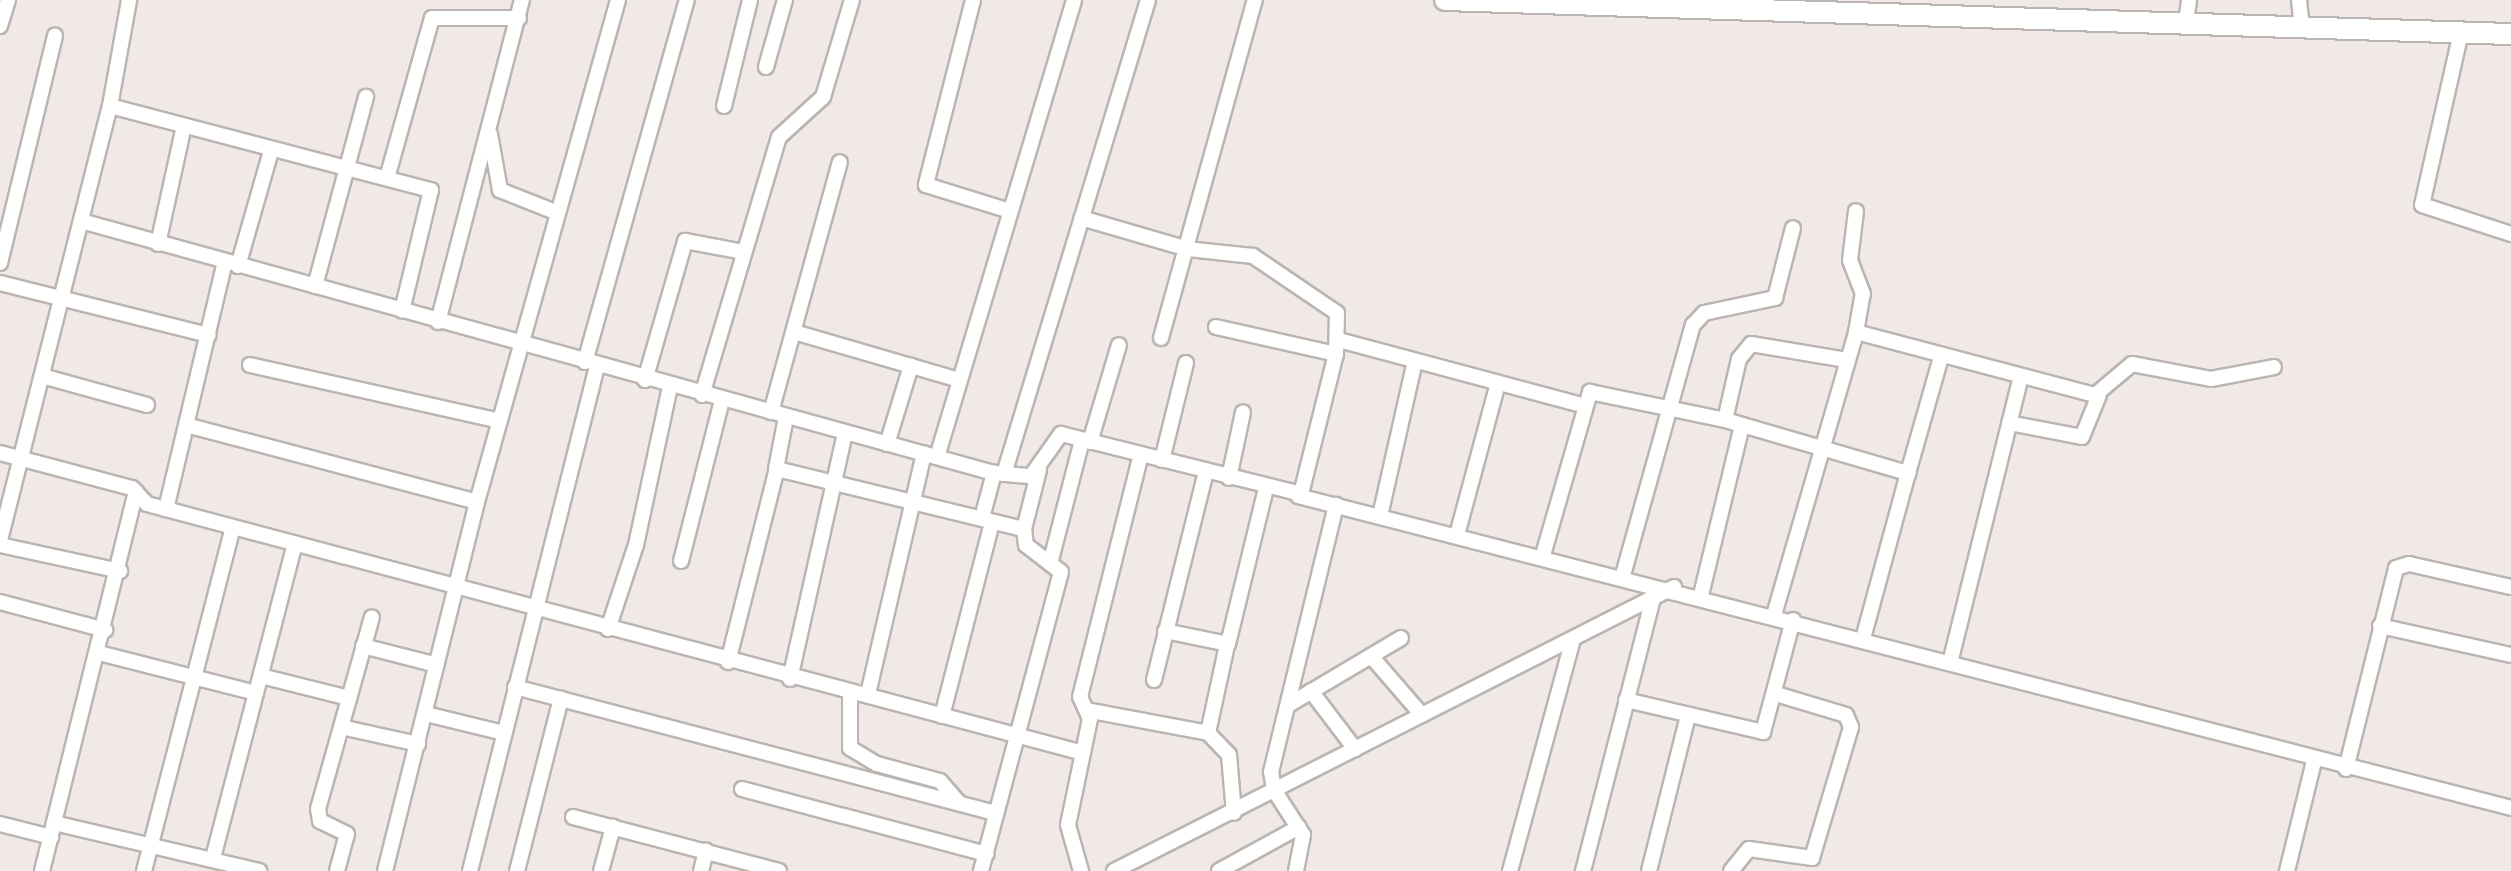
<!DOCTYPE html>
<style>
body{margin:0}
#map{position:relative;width:2511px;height:871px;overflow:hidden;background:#f0e9e6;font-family:"Nunito Sans",sans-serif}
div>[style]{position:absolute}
.roads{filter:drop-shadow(2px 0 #bbb5b2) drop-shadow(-2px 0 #bbb5b2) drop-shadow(0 2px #bbb5b2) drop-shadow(0 -2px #bbb5b2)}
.street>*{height:14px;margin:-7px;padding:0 7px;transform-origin:7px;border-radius:7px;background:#fff}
.secondary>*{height:20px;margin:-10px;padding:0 10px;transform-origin:10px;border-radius:10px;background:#fff}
span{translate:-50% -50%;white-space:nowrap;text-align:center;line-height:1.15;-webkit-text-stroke:6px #fdf6f3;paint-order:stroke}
</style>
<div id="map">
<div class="roads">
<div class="street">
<i style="left:973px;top:0;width:191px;rotate:104.3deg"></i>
<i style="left:926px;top:185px;width:85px;rotate:17.2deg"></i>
<i style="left:2299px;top:0;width:27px;rotate:84deg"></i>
<i style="left:2186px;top:22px;width:22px;rotate:-82deg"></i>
<i style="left:0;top:26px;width:27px;rotate:-73deg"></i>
<i style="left:2461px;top:32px;width:177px;rotate:102.7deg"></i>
<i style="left:2422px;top:205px;width:94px;rotate:18deg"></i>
<i style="left:766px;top:67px;width:70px;rotate:-74.2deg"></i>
<i style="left:110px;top:106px;width:332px;rotate:14.7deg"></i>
<i style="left:431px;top:190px;width:124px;rotate:103.5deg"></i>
<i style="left:724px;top:106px;width:109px;rotate:-76.2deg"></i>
<i style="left:490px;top:134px;width:57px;rotate:79.9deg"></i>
<i style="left:500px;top:190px;width:62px;rotate:21.6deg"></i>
<i style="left:387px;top:178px;width:166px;rotate:-74.3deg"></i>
<i style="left:432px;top:18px;width:87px"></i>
<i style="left:81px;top:221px;width:947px;rotate:15.43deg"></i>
<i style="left:994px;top:473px;width:37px;rotate:5deg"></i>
<i style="left:1031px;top:476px;width:52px;rotate:-54.5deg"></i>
<i style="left:1061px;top:434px;width:247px;rotate:14deg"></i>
<i style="left:1301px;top:494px;width:144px;rotate:-76deg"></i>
<i style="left:1336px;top:354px;width:41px;rotate:-88.6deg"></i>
<i style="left:1337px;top:313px;width:102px;rotate:-145.8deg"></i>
<i style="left:1253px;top:256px;width:65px;rotate:-173.9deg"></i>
<i style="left:1188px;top:249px;width:111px;rotate:-163.8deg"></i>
<i style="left:158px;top:244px;width:117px;rotate:-77.6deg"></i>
<i style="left:0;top:263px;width:234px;rotate:-76.4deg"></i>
<i style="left:238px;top:266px;width:120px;rotate:-74deg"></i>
<i style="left:0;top:283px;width:215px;rotate:14deg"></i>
<i style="left:315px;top:286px;width:196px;rotate:-74.9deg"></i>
<i style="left:438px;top:322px;width:333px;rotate:-75.4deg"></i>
<i style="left:1216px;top:327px;width:123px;rotate:12.7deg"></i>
<i style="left:794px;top:332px;width:169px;rotate:16.2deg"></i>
<i style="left:1856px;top:332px;width:247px;rotate:14.8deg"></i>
<i style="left:2095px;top:395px;width:48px;rotate:-40deg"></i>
<i style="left:2132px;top:364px;width:80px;rotate:10.8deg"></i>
<i style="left:2211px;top:379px;width:64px;rotate:-10.8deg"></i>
<i style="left:1161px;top:338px;width:351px;rotate:-74.5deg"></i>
<i style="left:1339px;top:340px;width:251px;rotate:15deg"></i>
<i style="left:585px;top:362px;width:376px;rotate:-74.3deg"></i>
<i style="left:250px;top:365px;width:256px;rotate:12.6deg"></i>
<i style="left:42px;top:376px;width:109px;rotate:15.4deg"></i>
<i style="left:645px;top:380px;width:145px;rotate:-73.9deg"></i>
<i style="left:685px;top:241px;width:59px;rotate:10.7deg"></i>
<i style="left:702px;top:395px;width:269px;rotate:-73.4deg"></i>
<i style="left:779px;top:137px;width:59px;rotate:-42.3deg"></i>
<i style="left:823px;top:97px;width:101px;rotate:-73.4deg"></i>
<i style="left:771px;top:412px;width:259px;rotate:-74.6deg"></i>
<i style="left:1725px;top:420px;width:63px;rotate:-77.1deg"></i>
<i style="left:1739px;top:359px;width:19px;rotate:-51deg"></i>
<i style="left:1751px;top:344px;width:97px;rotate:9.5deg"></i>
<i style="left:2009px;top:423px;width:74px;rotate:10.9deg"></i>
<i style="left:2082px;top:437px;width:45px;rotate:-68deg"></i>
<i style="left:186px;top:425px;width:301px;rotate:14.8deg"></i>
<i style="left:1090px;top:442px;width:101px;rotate:-73.4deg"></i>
<i style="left:887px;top:444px;width:82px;rotate:-72.9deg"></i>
<i style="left:0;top:453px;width:137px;rotate:14.9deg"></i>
<i style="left:132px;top:488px;width:22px;rotate:47deg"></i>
<i style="left:147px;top:504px;width:965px;rotate:14.89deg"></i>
<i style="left:937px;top:457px;width:477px;rotate:-73.3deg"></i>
<i style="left:1162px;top:460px;width:100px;rotate:-76.1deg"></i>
<i style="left:776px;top:469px;width:53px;rotate:-79.1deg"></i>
<i style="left:1908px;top:473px;width:121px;rotate:-74.1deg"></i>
<i style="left:1004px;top:474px;width:495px;rotate:-73.1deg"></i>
<i style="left:1229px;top:478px;width:67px;rotate:-78deg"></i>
<i style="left:1298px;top:496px;width:1252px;rotate:14.42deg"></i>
<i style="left:166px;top:509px;width:254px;rotate:-76.6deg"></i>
<i style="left:1380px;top:516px;width:159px;rotate:-77.3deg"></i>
<i style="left:982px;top:518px;width:47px;rotate:-75.1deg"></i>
<i style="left:1024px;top:529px;width:61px;rotate:-75.7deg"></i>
<i style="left:1457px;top:535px;width:157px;rotate:-74.9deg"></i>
<i style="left:0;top:540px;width:448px;rotate:-75.8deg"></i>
<i style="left:110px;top:106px;width:108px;rotate:-79.8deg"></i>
<i style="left:0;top:545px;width:123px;rotate:12.2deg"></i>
<i style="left:1543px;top:555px;width:170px;rotate:-73.9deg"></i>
<i style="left:1590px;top:392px;width:138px;rotate:11.7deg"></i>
<i style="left:1725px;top:420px;width:191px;rotate:16.2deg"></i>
<i style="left:1908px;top:473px;width:172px;rotate:105.2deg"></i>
<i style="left:1051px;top:560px;width:124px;rotate:-75.5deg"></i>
<i style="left:681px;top:561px;width:166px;rotate:-75.7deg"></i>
<i style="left:1623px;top:575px;width:260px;rotate:-74.4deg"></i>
<i style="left:1693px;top:325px;width:16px;rotate:-47deg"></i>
<i style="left:1704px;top:313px;width:73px;rotate:-11.9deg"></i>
<i style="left:1775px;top:298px;width:72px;rotate:-75.6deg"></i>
<i style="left:1701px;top:595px;width:175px;rotate:-76.4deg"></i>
<i style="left:0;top:602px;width:109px;rotate:14.9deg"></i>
<i style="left:1774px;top:615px;width:295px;rotate:-73.8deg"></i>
<i style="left:1856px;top:332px;width:39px;rotate:-80deg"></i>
<i style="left:1863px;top:294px;width:36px;rotate:-111deg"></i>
<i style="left:1850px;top:260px;width:49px;rotate:-83deg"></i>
<i style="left:2380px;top:626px;width:134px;rotate:12.5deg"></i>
<i style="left:608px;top:629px;width:89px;rotate:-71.6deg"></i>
<i style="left:636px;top:545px;width:162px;rotate:-77.9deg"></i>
<i style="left:1165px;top:631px;width:64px;rotate:11.7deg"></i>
<i style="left:1228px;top:644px;width:161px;rotate:-76.3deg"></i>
<i style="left:1227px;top:645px;width:90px;rotate:102.2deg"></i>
<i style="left:1208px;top:733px;width:30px;rotate:46deg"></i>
<i style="left:1229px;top:755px;width:58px;rotate:85.1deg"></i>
<i style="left:363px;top:646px;width:76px;rotate:14.4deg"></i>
<i style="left:99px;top:653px;width:162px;rotate:14.3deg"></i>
<i style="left:1371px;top:656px;width:78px;rotate:49.2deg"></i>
<i style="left:728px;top:662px;width:199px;rotate:-75.8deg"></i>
<i style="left:777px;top:469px;width:254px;rotate:13.7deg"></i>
<i style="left:1024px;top:529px;width:16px;rotate:83deg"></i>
<i style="left:1026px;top:545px;width:44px;rotate:37.6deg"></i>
<i style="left:1061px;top:572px;width:310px;rotate:105deg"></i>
<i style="left:1950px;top:663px;width:292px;rotate:-76.1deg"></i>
<i style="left:261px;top:676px;width:91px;rotate:14deg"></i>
<i style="left:790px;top:679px;width:252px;rotate:-77.4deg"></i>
<i style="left:1154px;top:680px;width:214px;rotate:-76deg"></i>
<i style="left:515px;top:687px;width:497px;rotate:14.7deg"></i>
<i style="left:850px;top:691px;width:57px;rotate:90deg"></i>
<i style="left:850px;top:748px;width:31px;rotate:31deg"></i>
<i style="left:877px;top:764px;width:65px;rotate:15.1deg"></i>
<i style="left:940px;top:781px;width:30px;rotate:49deg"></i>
<i style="left:1311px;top:691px;width:73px;rotate:52.8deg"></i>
<i style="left:868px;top:694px;width:247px;rotate:-76.9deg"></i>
<i style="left:1626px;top:700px;width:141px;rotate:13.1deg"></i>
<i style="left:1763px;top:732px;width:116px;rotate:-75deg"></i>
<i style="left:1290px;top:704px;width:129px;rotate:-30.7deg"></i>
<i style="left:1091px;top:711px;width:119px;rotate:10.6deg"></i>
<i style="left:426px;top:714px;width:80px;rotate:13.7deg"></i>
<i style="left:942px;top:716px;width:200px;rotate:-75.5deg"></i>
<i style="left:341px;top:727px;width:79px;rotate:12.4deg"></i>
<i style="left:2346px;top:769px;width:207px;rotate:-76deg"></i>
<i style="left:2396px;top:568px;width:14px;rotate:-17deg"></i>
<i style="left:2409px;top:564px;width:105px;rotate:12.7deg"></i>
<i style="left:742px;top:789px;width:253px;rotate:14.9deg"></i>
<i style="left:573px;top:817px;width:213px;rotate:14.7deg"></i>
<i style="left:54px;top:823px;width:211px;rotate:13.2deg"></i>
<i style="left:0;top:824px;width:53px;rotate:14.3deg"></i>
<i style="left:213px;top:858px;width:325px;rotate:-75.4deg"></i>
<i style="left:42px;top:871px;width:391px;rotate:-76.1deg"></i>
<i style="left:144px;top:871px;width:354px;rotate:-75.5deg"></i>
<i style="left:337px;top:871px;width:38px;rotate:-75deg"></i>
<i style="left:347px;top:834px;width:30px;rotate:-154deg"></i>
<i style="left:320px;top:821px;width:12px;rotate:-99deg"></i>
<i style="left:318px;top:809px;width:199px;rotate:-74.3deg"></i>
<i style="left:385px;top:871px;width:380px;rotate:-76deg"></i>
<i style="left:477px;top:502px;width:521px;rotate:-74.31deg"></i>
<i style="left:470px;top:871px;width:521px;rotate:-75.88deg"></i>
<i style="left:517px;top:871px;width:178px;rotate:-75.7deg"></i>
<i style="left:601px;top:871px;width:46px;rotate:-74.7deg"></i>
<i style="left:701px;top:871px;width:21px;rotate:-76deg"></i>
<i style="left:1081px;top:871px;width:48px;rotate:-105.8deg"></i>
<i style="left:1068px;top:825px;width:108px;rotate:-78.3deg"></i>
<i style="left:1090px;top:719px;width:24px;rotate:-114deg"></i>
<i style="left:1080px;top:697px;width:250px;rotate:-75.9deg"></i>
<i style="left:1114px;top:871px;width:628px;rotate:-26.89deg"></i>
<i style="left:1219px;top:871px;width:91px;rotate:-28.8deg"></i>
<i style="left:1296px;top:871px;width:37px;rotate:-79deg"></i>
<i style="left:1303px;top:835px;width:54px;rotate:-122.8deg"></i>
<i style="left:1274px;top:790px;width:18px;rotate:-99deg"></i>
<i style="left:1271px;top:772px;width:275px;rotate:-76.3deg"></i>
<i style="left:1510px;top:871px;width:240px;rotate:-74.8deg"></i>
<i style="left:1583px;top:871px;width:282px;rotate:-75.6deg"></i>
<i style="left:1649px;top:871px;width:160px;rotate:-75.9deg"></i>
<i style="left:1731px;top:871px;width:28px;rotate:-51deg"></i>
<i style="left:1749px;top:849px;width:64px;rotate:8.1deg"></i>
<i style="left:1812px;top:858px;width:137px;rotate:-73.4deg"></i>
<i style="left:1851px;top:727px;width:13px;rotate:-113deg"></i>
<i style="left:1846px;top:715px;width:73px;rotate:-163.3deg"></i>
<i style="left:2287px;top:871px;width:113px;rotate:-76.2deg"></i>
</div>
<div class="secondary">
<i style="left:1445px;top:0;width:1067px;rotate:1.83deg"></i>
</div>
</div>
</div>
